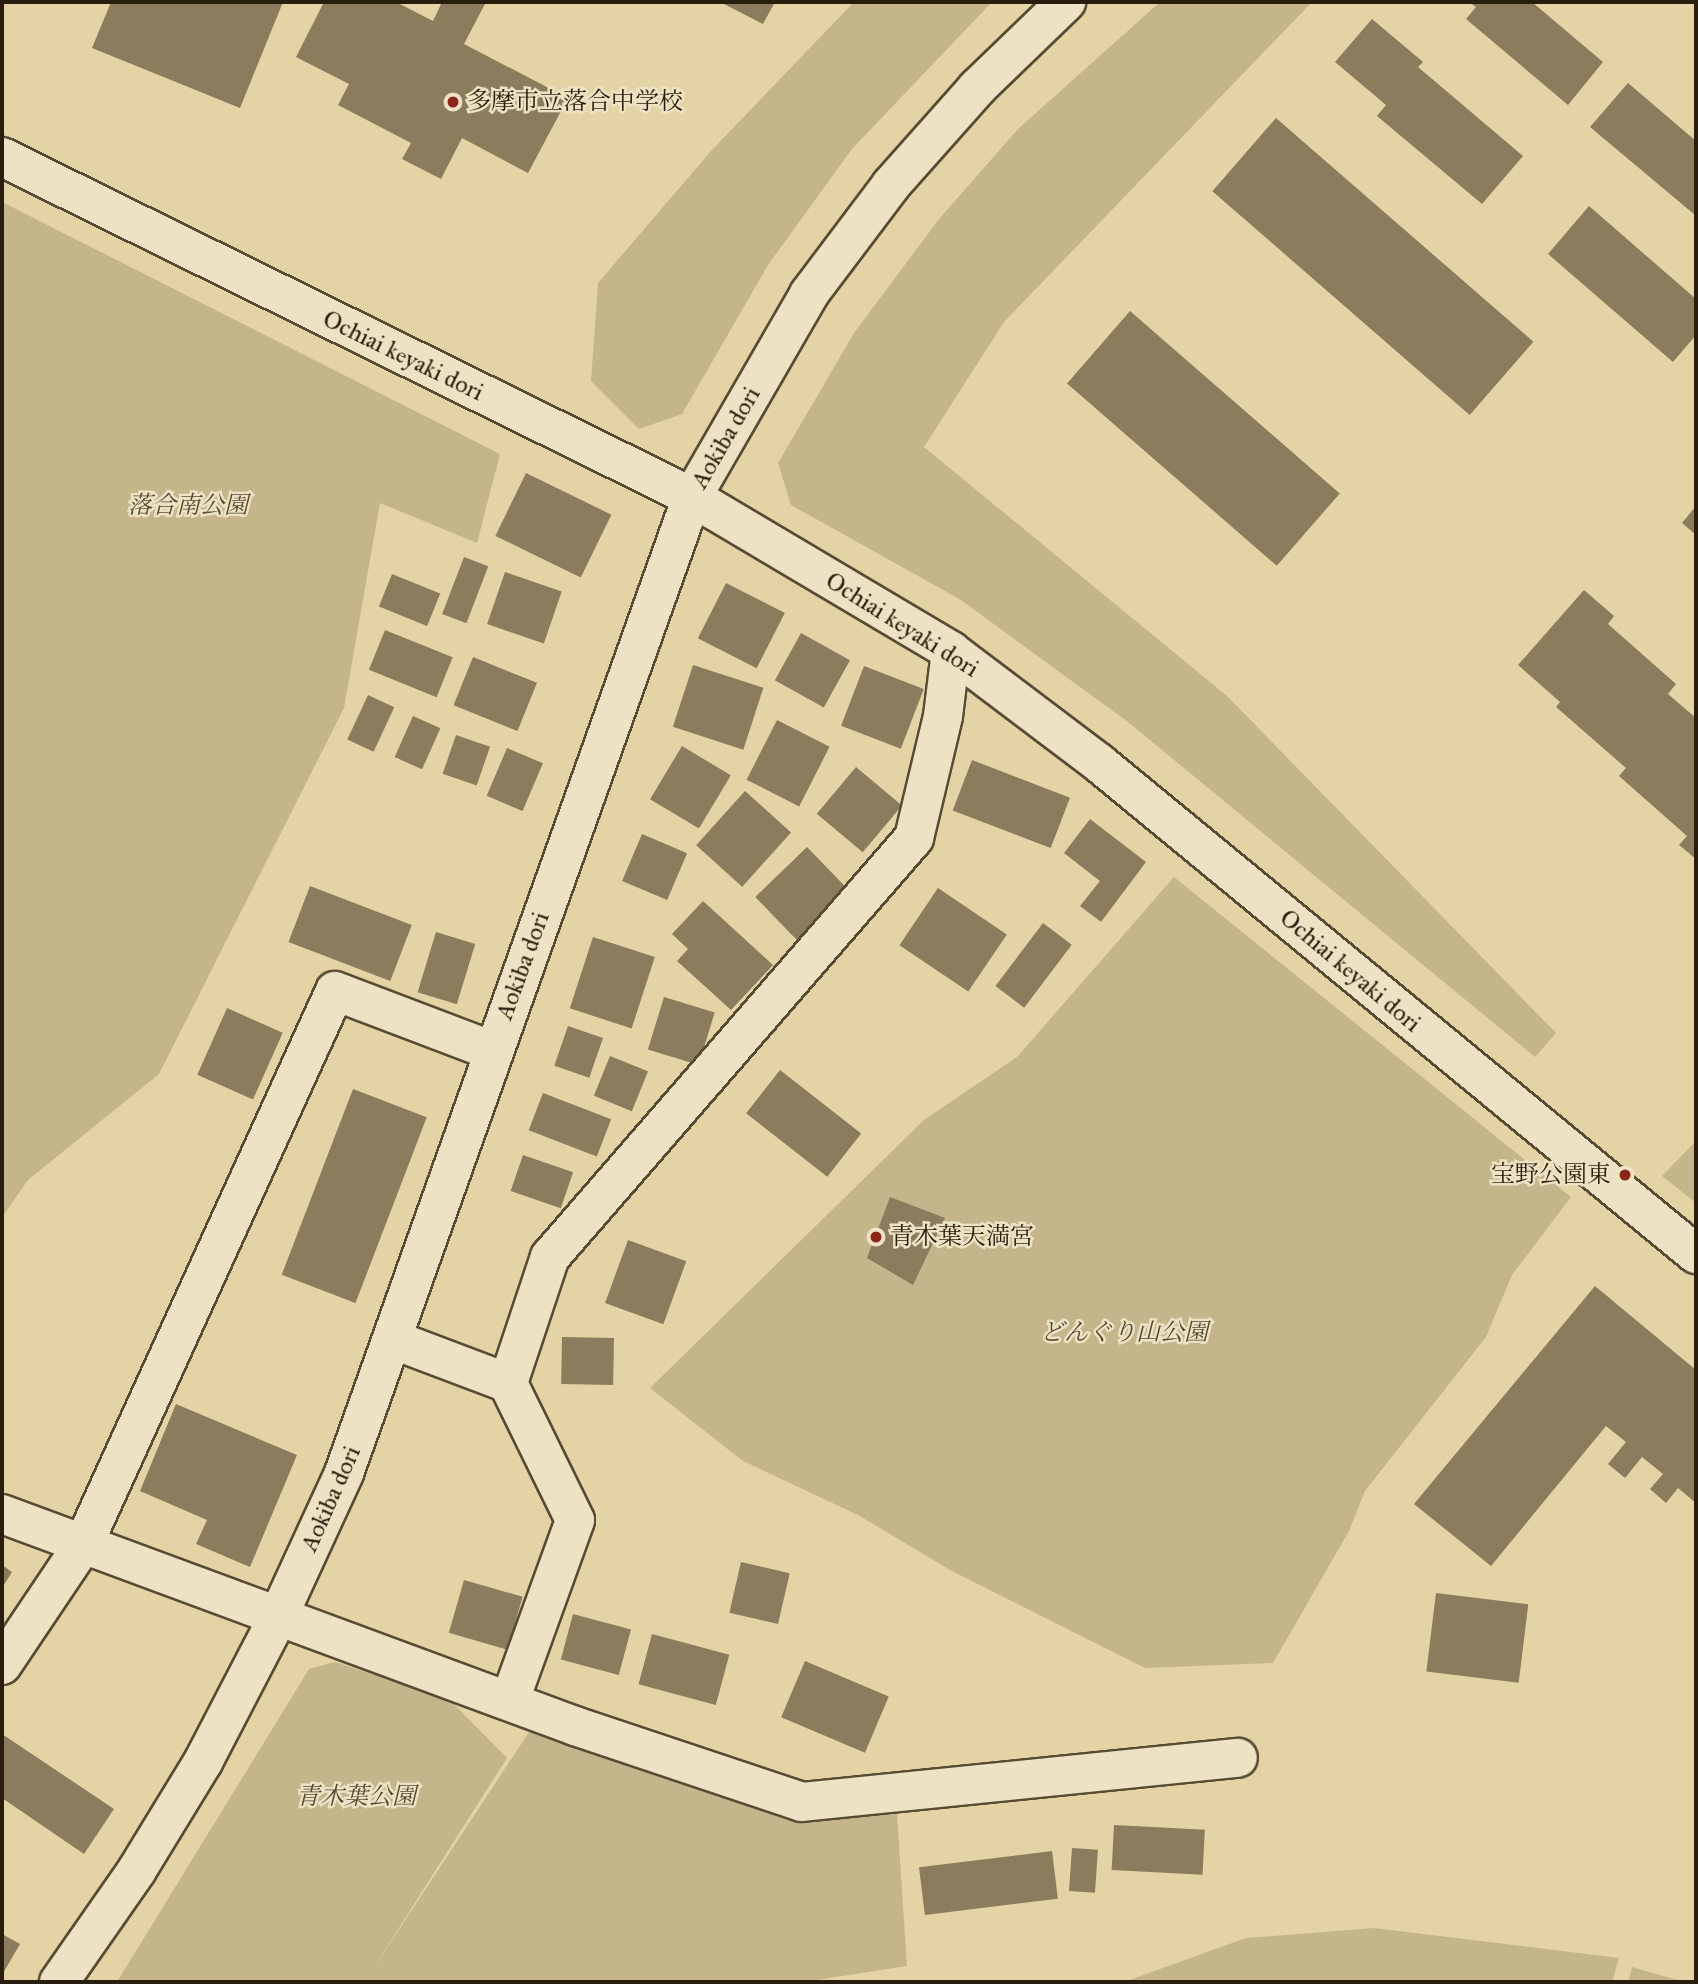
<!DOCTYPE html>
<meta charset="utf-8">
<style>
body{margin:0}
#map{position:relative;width:1698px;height:1984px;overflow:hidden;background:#e4d4a5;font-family:"IM FELL Great Primer","Noto Serif JP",serif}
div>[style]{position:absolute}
.green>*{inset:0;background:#c4b58b}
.building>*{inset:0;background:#8a7c5c;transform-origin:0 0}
.roads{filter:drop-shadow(2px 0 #584b33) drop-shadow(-2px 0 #584b33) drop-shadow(0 2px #584b33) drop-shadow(0 -2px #584b33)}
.minor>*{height:38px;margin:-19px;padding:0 19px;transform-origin:19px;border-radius:19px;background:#ede3c4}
.dots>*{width:19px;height:19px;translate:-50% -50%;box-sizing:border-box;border:4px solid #ede3c4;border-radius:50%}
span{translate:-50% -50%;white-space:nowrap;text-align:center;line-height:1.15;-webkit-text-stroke:5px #ede3c4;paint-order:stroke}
.poi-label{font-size:24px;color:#291d0d}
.left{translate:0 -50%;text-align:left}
.right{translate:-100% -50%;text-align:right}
.street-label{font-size:24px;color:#291d0d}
.park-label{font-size:24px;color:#584b33;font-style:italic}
.frame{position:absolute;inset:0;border:4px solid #291d0d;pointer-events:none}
</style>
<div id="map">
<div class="green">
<i style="clip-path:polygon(854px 2px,992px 2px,852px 149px,768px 265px,682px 414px,639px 429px,591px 381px,598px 283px,711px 151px)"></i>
<i style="clip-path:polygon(1160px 2px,1312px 2px,1004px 322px,924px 447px,1227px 696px,1556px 1033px,1535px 1057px,1128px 722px,961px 600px,791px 505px,778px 463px,854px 333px,939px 219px,1018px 129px)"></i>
<i style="clip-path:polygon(2px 202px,500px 454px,477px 543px,380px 503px,344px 708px,159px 1074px,28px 1180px,2px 1217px)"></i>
<i style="clip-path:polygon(1174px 877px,1571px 1197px,1512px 1275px,1486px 1337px,1365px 1491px,1349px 1531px,1273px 1663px,1145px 1668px,950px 1570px,858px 1515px,743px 1461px,650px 1388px,924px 1120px,1017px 1057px)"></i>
<i style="clip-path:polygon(1696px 1141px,1696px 1203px,1662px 1176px)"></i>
<i style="clip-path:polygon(335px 1662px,449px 1699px,507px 1758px,371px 1972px,531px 1729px,799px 1822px,897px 1814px,907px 1966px,804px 1982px,117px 1982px,309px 1669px)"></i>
<i style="clip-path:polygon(1374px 1928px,1619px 1958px,1612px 1982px,1124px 1982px,1246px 1938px)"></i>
<i style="clip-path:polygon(1632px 1967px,1684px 1982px,1685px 1982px,1628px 1982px)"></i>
</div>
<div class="building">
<i style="clip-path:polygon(111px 2px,283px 2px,240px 108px,92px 48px)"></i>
<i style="clip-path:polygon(324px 2px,396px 2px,433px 21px,442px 2px,486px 2px,464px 44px,568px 98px,528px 173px,462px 138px,441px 179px,402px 159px,411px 143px,338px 105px,349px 84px,296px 57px)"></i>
<i style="clip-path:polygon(720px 2px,775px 2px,763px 24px)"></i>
<i style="clip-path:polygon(1469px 2px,1532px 2px,1603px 62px,1568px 105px,1466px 19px,1476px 7px)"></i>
<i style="clip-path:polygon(1372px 19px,1423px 62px,1418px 67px,1523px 156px,1482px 204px,1377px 116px,1386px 105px,1335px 62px)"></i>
<i style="clip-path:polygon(1628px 83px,1696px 141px,1695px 215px,1590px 127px)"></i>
<i style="left:1276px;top:118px;width:341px;height:97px;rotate:41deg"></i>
<i style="clip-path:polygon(1589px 206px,1696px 299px,1696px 335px,1673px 362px,1548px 254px)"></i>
<i style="left:1130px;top:311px;width:278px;height:96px;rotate:41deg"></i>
<i style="left:526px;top:473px;width:95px;height:70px;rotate:26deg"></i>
<i style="clip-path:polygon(1696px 506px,1696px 535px,1682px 523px)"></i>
<i style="left:464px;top:557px;width:26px;height:61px;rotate:21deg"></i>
<i style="left:505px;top:572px;width:60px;height:55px;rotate:19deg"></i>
<i style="left:392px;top:574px;width:52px;height:35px;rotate:22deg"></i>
<i style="left:726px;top:583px;width:66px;height:62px;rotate:27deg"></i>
<i style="clip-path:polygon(1584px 590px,1614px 616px,1608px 624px,1676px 684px,1668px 694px,1696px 718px,1696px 859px,1679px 845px,1687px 836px,1619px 776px,1626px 768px,1556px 707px,1560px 702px,1518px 665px)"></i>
<i style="left:385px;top:630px;width:73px;height:43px;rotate:22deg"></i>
<i style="left:801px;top:633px;width:56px;height:54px;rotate:29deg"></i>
<i style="left:473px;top:657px;width:69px;height:52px;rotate:22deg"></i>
<i style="left:693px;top:665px;width:74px;height:65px;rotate:18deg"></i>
<i style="left:864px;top:666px;width:64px;height:64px;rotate:21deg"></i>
<i style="left:368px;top:695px;width:29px;height:49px;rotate:25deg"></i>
<i style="left:413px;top:716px;width:30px;height:45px;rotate:24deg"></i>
<i style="left:777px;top:720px;width:59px;height:67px;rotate:27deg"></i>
<i style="left:456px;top:735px;width:36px;height:41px;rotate:19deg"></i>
<i style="left:682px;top:746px;width:57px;height:62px;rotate:31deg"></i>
<i style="left:507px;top:748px;width:39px;height:52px;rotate:23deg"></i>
<i style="left:972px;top:760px;width:105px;height:54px;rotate:21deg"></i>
<i style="left:856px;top:767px;width:60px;height:61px;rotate:40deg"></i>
<i style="left:745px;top:791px;width:62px;height:73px;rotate:42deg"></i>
<i style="clip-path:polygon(1090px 819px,1146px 862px,1101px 922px,1080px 906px,1100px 881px,1064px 853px)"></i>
<i style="left:642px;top:834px;width:49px;height:51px;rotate:23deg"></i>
<i style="left:807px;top:847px;width:62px;height:72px;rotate:46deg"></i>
<i style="left:310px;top:886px;width:109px;height:60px;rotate:21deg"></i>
<i style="left:938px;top:888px;width:83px;height:69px;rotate:34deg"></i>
<i style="clip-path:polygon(703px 901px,773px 965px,731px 1010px,677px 961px,688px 949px,672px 934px)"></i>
<i style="left:1043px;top:923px;width:36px;height:79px;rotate:37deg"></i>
<i style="left:436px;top:932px;width:41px;height:63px;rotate:17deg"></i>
<i style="left:593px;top:937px;width:65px;height:75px;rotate:18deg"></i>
<i style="left:664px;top:997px;width:53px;height:55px;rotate:17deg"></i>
<i style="left:227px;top:1008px;width:61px;height:73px;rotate:24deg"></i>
<i style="left:568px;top:1026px;width:37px;height:42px;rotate:19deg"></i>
<i style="left:610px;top:1056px;width:41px;height:43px;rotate:22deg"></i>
<i style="left:780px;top:1070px;width:103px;height:55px;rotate:38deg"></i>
<i style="left:353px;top:1089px;width:79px;height:199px;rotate:21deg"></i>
<i style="left:543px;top:1093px;width:73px;height:40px;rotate:21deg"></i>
<i style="left:523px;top:1155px;width:53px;height:38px;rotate:19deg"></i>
<i style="clip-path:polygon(890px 1197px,945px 1218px,913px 1285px,867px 1258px)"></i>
<i style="left:628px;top:1240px;width:62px;height:67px;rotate:20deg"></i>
<i style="clip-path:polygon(1595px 1286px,1696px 1370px,1696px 1503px,1678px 1488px,1666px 1503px,1650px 1489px,1663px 1474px,1642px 1457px,1625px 1478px,1608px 1464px,1626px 1442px,1606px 1426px,1491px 1566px,1414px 1504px)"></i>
<i style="left:562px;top:1337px;width:52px;height:47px;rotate:1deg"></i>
<i style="clip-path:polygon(176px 1404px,297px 1455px,250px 1567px,196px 1544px,207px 1520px,140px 1491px)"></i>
<i style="left:741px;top:1562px;width:50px;height:52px;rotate:13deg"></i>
<i style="clip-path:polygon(2px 1565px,12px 1572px,2px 1588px)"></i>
<i style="left:464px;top:1580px;width:61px;height:55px;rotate:16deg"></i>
<i style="left:1436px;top:1593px;width:93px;height:79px;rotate:7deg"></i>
<i style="left:573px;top:1614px;width:60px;height:47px;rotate:15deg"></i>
<i style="left:652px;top:1634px;width:80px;height:52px;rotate:15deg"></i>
<i style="left:805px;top:1661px;width:91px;height:61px;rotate:23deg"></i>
<i style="clip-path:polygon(2px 1734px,114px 1809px,84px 1854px,2px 1798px)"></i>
<i style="left:1114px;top:1825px;width:91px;height:45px;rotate:3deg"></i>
<i style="left:1072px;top:1848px;width:26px;height:43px;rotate:4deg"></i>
<i style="left:1052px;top:1851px;width:48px;height:134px;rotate:83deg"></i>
<i style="clip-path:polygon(2px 1934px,20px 1944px,2px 1975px)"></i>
</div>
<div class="roads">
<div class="minor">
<i style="left:2px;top:157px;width:769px;rotate:26.23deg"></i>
<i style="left:692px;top:497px;width:301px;rotate:30.7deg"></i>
<i style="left:951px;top:651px;width:186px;rotate:37.1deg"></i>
<i style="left:1099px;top:763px;width:773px;rotate:39.44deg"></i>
<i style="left:394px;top:1340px;width:122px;rotate:20.7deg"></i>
<i style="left:2px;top:1514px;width:611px;rotate:20.3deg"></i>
<i style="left:575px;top:1726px;width:239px;rotate:18.5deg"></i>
<i style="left:802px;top:1802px;width:438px;rotate:-5.8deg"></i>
<i style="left:2px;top:1665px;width:147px;rotate:-56.1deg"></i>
<i style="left:84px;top:1543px;width:606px;rotate:-65.55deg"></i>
<i style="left:335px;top:991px;width:169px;rotate:20.8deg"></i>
<i style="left:510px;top:1700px;width:191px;rotate:-70.1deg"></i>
<i style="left:575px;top:1520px;width:153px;rotate:-116.1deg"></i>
<i style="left:508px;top:1383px;width:133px;rotate:-71.6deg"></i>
<i style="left:550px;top:1257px;width:555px;rotate:-49.02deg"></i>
<i style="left:914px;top:838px;width:125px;rotate:-76.6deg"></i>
<i style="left:943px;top:716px;width:65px;rotate:-83deg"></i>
<i style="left:59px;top:1982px;width:136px;rotate:-55.1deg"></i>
<i style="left:137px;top:1870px;width:127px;rotate:-58.6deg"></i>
<i style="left:203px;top:1762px;width:161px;rotate:-62.6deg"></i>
<i style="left:277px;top:1619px;width:161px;rotate:-65.3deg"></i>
<i style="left:344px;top:1473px;width:1036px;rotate:-70.38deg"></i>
<i style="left:692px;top:497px;width:234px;rotate:-60deg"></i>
<i style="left:809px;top:294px;width:136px;rotate:-53deg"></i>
<i style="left:891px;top:185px;width:130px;rotate:-48.4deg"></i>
<i style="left:977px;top:88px;width:124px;rotate:-44deg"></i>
</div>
</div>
<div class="dots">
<i style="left:453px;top:102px;background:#8f2418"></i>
<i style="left:1625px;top:1175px;background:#8f2418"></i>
<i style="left:876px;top:1237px;background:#8f2418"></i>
</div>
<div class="poi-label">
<span class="left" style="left:467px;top:102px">多摩市立落合中学校</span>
<span class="right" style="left:1611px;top:1175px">宝野公園東</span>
<span class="left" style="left:890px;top:1237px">青木葉天満宮</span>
</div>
<div class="street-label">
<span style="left:403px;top:356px;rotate:26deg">Ochiai keyaki dori</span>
<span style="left:726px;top:438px;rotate:-60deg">Aokiba dori</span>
<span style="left:902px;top:625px;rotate:32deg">Ochiai keyaki dori</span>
<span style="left:523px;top:966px;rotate:-70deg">Aokiba dori</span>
<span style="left:1350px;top:971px;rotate:40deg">Ochiai keyaki dori</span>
<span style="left:331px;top:1499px;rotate:-66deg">Aokiba dori</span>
</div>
<div class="park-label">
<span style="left:188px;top:506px">落合南公園</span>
<span style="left:1124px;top:1333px">どんぐり山公園</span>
<span style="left:356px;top:1797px">青木葉公園</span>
</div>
<div class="frame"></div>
</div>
